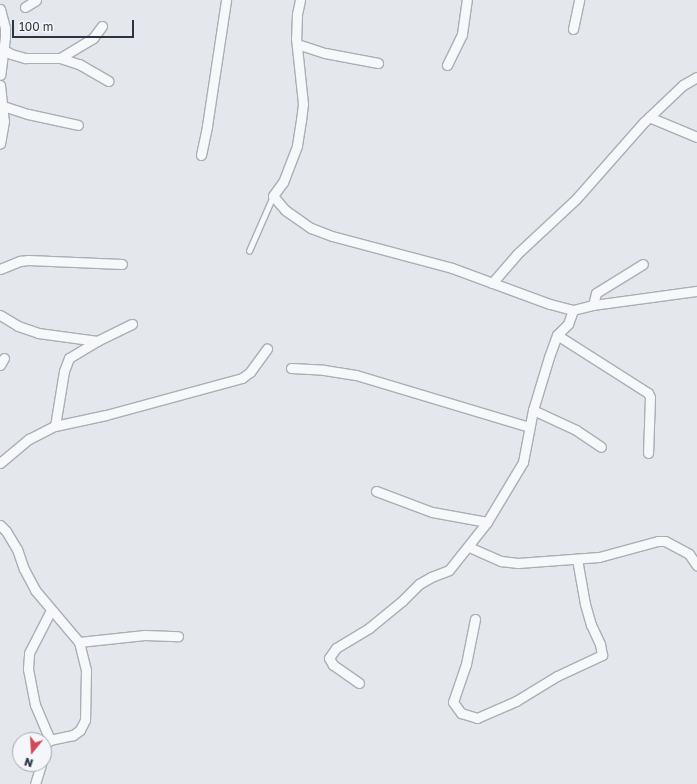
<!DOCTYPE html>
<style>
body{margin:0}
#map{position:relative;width:697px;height:784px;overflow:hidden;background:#e4e7ec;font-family:"Golos Text",sans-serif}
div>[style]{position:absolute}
.roads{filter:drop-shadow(1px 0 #a9aeb7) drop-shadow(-1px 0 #a9aeb7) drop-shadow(0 1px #a9aeb7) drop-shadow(0 -1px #a9aeb7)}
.service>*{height:4.5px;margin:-2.25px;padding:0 2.25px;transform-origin:2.25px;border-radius:2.25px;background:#f7f8fa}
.minor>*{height:9px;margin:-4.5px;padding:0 4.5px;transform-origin:4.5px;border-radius:4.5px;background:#f7f8fa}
span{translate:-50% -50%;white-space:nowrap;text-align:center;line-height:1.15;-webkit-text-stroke:3px #f4f6f9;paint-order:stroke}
.north{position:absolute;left:12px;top:732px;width:40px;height:40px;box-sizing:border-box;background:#f4f6f9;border:1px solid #a4a8b1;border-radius:50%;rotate:198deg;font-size:11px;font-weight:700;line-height:16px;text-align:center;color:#2b3445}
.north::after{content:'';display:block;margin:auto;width:14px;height:18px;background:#d1495b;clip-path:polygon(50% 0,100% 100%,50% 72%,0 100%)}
.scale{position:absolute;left:12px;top:20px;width:122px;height:18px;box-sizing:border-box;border:2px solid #2b3445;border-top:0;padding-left:5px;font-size:12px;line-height:14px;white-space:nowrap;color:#2b3445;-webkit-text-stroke:3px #f4f6f9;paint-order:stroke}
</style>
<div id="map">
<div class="roads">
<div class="service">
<i style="left:249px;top:251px;width:60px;rotate:-66.4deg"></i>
</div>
<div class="minor">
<i style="left:300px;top:0;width:14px;rotate:102deg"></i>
<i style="left:297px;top:14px;width:24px;rotate:92deg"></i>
<i style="left:296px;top:38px;width:66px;rotate:83.9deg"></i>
<i style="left:303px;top:104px;width:16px;rotate:97deg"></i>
<i style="left:301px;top:120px;width:26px;rotate:99deg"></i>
<i style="left:297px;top:146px;width:39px;rotate:111deg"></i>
<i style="left:283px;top:182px;width:17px;rotate:126deg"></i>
<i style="left:273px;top:196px;width:18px;rotate:49deg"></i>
<i style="left:285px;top:210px;width:32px;rotate:35deg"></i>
<i style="left:311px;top:228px;width:22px;rotate:21deg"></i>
<i style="left:332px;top:236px;width:124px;rotate:14.9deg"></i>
<i style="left:452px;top:268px;width:104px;rotate:20.2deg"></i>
<i style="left:550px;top:304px;width:24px;rotate:15deg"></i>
<i style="left:25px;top:7px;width:13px;rotate:-32deg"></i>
<i style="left:0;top:9px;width:20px;rotate:75deg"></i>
<i style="left:5px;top:28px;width:9px;rotate:90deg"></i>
<i style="left:5px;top:37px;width:38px;rotate:97deg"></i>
<i style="left:573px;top:29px;width:30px;rotate:-78deg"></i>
<i style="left:297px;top:44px;width:29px;rotate:18deg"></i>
<i style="left:325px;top:53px;width:54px;rotate:10.7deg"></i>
<i style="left:3px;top:49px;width:9px;rotate:32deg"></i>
<i style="left:11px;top:54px;width:15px;rotate:16deg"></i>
<i style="left:25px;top:58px;width:35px"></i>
<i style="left:60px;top:58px;width:20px;rotate:18deg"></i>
<i style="left:79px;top:64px;width:34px;rotate:30deg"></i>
<i style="left:60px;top:58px;width:39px;rotate:-31deg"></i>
<i style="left:93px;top:38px;width:15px;rotate:-53deg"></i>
<i style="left:447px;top:65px;width:34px;rotate:-64deg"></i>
<i style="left:462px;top:34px;width:34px;rotate:-82deg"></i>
<i style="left:0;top:85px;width:36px;rotate:84deg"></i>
<i style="left:4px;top:121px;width:23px;rotate:100deg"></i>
<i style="left:0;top:105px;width:29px;rotate:18deg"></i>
<i style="left:28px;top:114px;width:51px;rotate:12.4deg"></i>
<i style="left:649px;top:117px;width:52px;rotate:22.6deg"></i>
<i style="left:201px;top:155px;width:30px;rotate:-78deg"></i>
<i style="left:207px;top:126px;width:127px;rotate:-81.4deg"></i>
<i style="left:0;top:269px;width:22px;rotate:-22deg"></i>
<i style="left:20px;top:261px;width:8px;rotate:-7deg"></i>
<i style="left:28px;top:260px;width:94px;rotate:2.4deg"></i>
<i style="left:492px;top:283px;width:38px;rotate:-49deg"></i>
<i style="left:517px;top:254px;width:81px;rotate:-43deg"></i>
<i style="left:576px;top:199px;width:103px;rotate:-48.6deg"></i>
<i style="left:644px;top:122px;width:54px;rotate:-43.5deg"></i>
<i style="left:683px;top:85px;width:16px;rotate:-30deg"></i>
<i style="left:593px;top:305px;width:12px;rotate:-76deg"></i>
<i style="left:596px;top:293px;width:55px;rotate:-31.7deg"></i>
<i style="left:0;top:315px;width:21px;rotate:31deg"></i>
<i style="left:18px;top:326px;width:21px;rotate:19deg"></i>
<i style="left:38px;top:333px;width:60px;rotate:7.7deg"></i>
<i style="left:557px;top:335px;width:108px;rotate:32.5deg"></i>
<i style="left:648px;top:393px;width:4px;rotate:63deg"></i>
<i style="left:650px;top:397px;width:56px;rotate:92deg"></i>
<i style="left:0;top:365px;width:8px;rotate:-60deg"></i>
<i style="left:291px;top:368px;width:33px;rotate:3deg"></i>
<i style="left:324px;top:370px;width:32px;rotate:9deg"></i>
<i style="left:356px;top:375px;width:181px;rotate:16.7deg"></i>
<i style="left:533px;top:410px;width:47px;rotate:24.9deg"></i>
<i style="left:576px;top:430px;width:30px;rotate:34deg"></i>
<i style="left:55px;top:426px;width:56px;rotate:-80.7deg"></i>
<i style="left:64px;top:371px;width:14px;rotate:-69deg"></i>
<i style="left:69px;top:358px;width:33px;rotate:-31deg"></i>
<i style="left:97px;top:341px;width:39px;rotate:-26deg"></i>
<i style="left:0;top:463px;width:38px;rotate:-40deg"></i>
<i style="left:29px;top:439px;width:29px;rotate:-27deg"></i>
<i style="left:55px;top:426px;width:52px;rotate:-12.2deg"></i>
<i style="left:106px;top:415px;width:141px;rotate:-15.2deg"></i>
<i style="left:242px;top:378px;width:10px;rotate:-37deg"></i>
<i style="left:250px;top:372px;width:29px;rotate:-54deg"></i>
<i style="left:376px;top:491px;width:60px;rotate:20.6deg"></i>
<i style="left:432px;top:512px;width:56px;rotate:10.3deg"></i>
<i style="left:0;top:525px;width:8px;rotate:45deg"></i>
<i style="left:6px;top:531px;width:21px;rotate:59deg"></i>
<i style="left:17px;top:549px;width:21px;rotate:71deg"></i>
<i style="left:24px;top:569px;width:24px;rotate:62deg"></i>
<i style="left:35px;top:590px;width:68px;rotate:49.8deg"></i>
<i style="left:79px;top:642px;width:29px;rotate:76deg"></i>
<i style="left:86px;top:670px;width:50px;rotate:91.1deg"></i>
<i style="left:85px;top:720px;width:11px;rotate:117deg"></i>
<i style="left:80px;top:730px;width:9px;rotate:144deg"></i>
<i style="left:73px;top:735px;width:24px;rotate:168deg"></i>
<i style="left:50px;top:740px;width:6px;rotate:141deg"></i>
<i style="left:45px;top:744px;width:6px;rotate:99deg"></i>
<i style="left:469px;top:547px;width:35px;rotate:24deg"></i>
<i style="left:501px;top:561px;width:17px;rotate:7deg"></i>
<i style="left:518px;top:563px;width:81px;rotate:-4.2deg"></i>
<i style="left:599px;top:557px;width:61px;rotate:-15.2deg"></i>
<i style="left:658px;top:541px;width:7px"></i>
<i style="left:665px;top:541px;width:27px;rotate:28deg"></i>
<i style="left:689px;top:554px;width:14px;rotate:56deg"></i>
<i style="left:475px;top:619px;width:46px;rotate:101.3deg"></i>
<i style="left:466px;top:664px;width:40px;rotate:108.9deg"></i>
<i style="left:453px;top:702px;width:14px;rotate:54deg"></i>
<i style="left:461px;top:713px;width:17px;rotate:17deg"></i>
<i style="left:477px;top:718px;width:43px;rotate:-23.6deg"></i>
<i style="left:516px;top:701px;width:48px;rotate:-31.4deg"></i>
<i style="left:557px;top:676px;width:50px;rotate:-25deg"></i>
<i style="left:602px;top:655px;width:11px;rotate:-100deg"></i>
<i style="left:600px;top:644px;width:21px;rotate:-115deg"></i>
<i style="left:591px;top:625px;width:22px;rotate:-106deg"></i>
<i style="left:585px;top:604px;width:46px;rotate:-100.1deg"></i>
<i style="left:79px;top:642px;width:66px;rotate:-6.1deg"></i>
<i style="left:145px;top:635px;width:33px;rotate:2deg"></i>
<i style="left:359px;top:683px;width:32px;rotate:-145deg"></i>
<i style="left:333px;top:665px;width:8px;rotate:-120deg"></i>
<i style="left:329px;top:658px;width:12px;rotate:-55deg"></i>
<i style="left:336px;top:648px;width:39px;rotate:-31deg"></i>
<i style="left:369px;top:628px;width:43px;rotate:-39.3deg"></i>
<i style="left:402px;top:601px;width:24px;rotate:-45deg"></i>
<i style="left:419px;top:584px;width:14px;rotate:-30deg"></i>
<i style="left:431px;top:577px;width:19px;rotate:-21deg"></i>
<i style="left:449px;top:570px;width:61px;rotate:-51.6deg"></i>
<i style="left:487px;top:522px;width:70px;rotate:-59deg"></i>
<i style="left:523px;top:462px;width:53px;rotate:-79.1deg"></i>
<i style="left:533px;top:410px;width:55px;rotate:-73.2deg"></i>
<i style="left:549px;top:357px;width:23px;rotate:-70deg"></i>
<i style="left:557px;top:335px;width:16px;rotate:-45deg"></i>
<i style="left:568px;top:324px;width:15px;rotate:-70deg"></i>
<i style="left:573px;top:310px;width:21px;rotate:-14deg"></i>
<i style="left:593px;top:305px;width:105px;rotate:-7.7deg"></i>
<i style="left:50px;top:740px;width:38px;rotate:-113deg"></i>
<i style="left:35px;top:705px;width:37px;rotate:-101deg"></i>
<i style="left:28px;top:669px;width:16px;rotate:-86deg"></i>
<i style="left:29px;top:653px;width:48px;rotate:-62.9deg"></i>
<i style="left:35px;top:784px;width:21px;rotate:-73deg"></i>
</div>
</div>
<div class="north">N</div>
<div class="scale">100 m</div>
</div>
